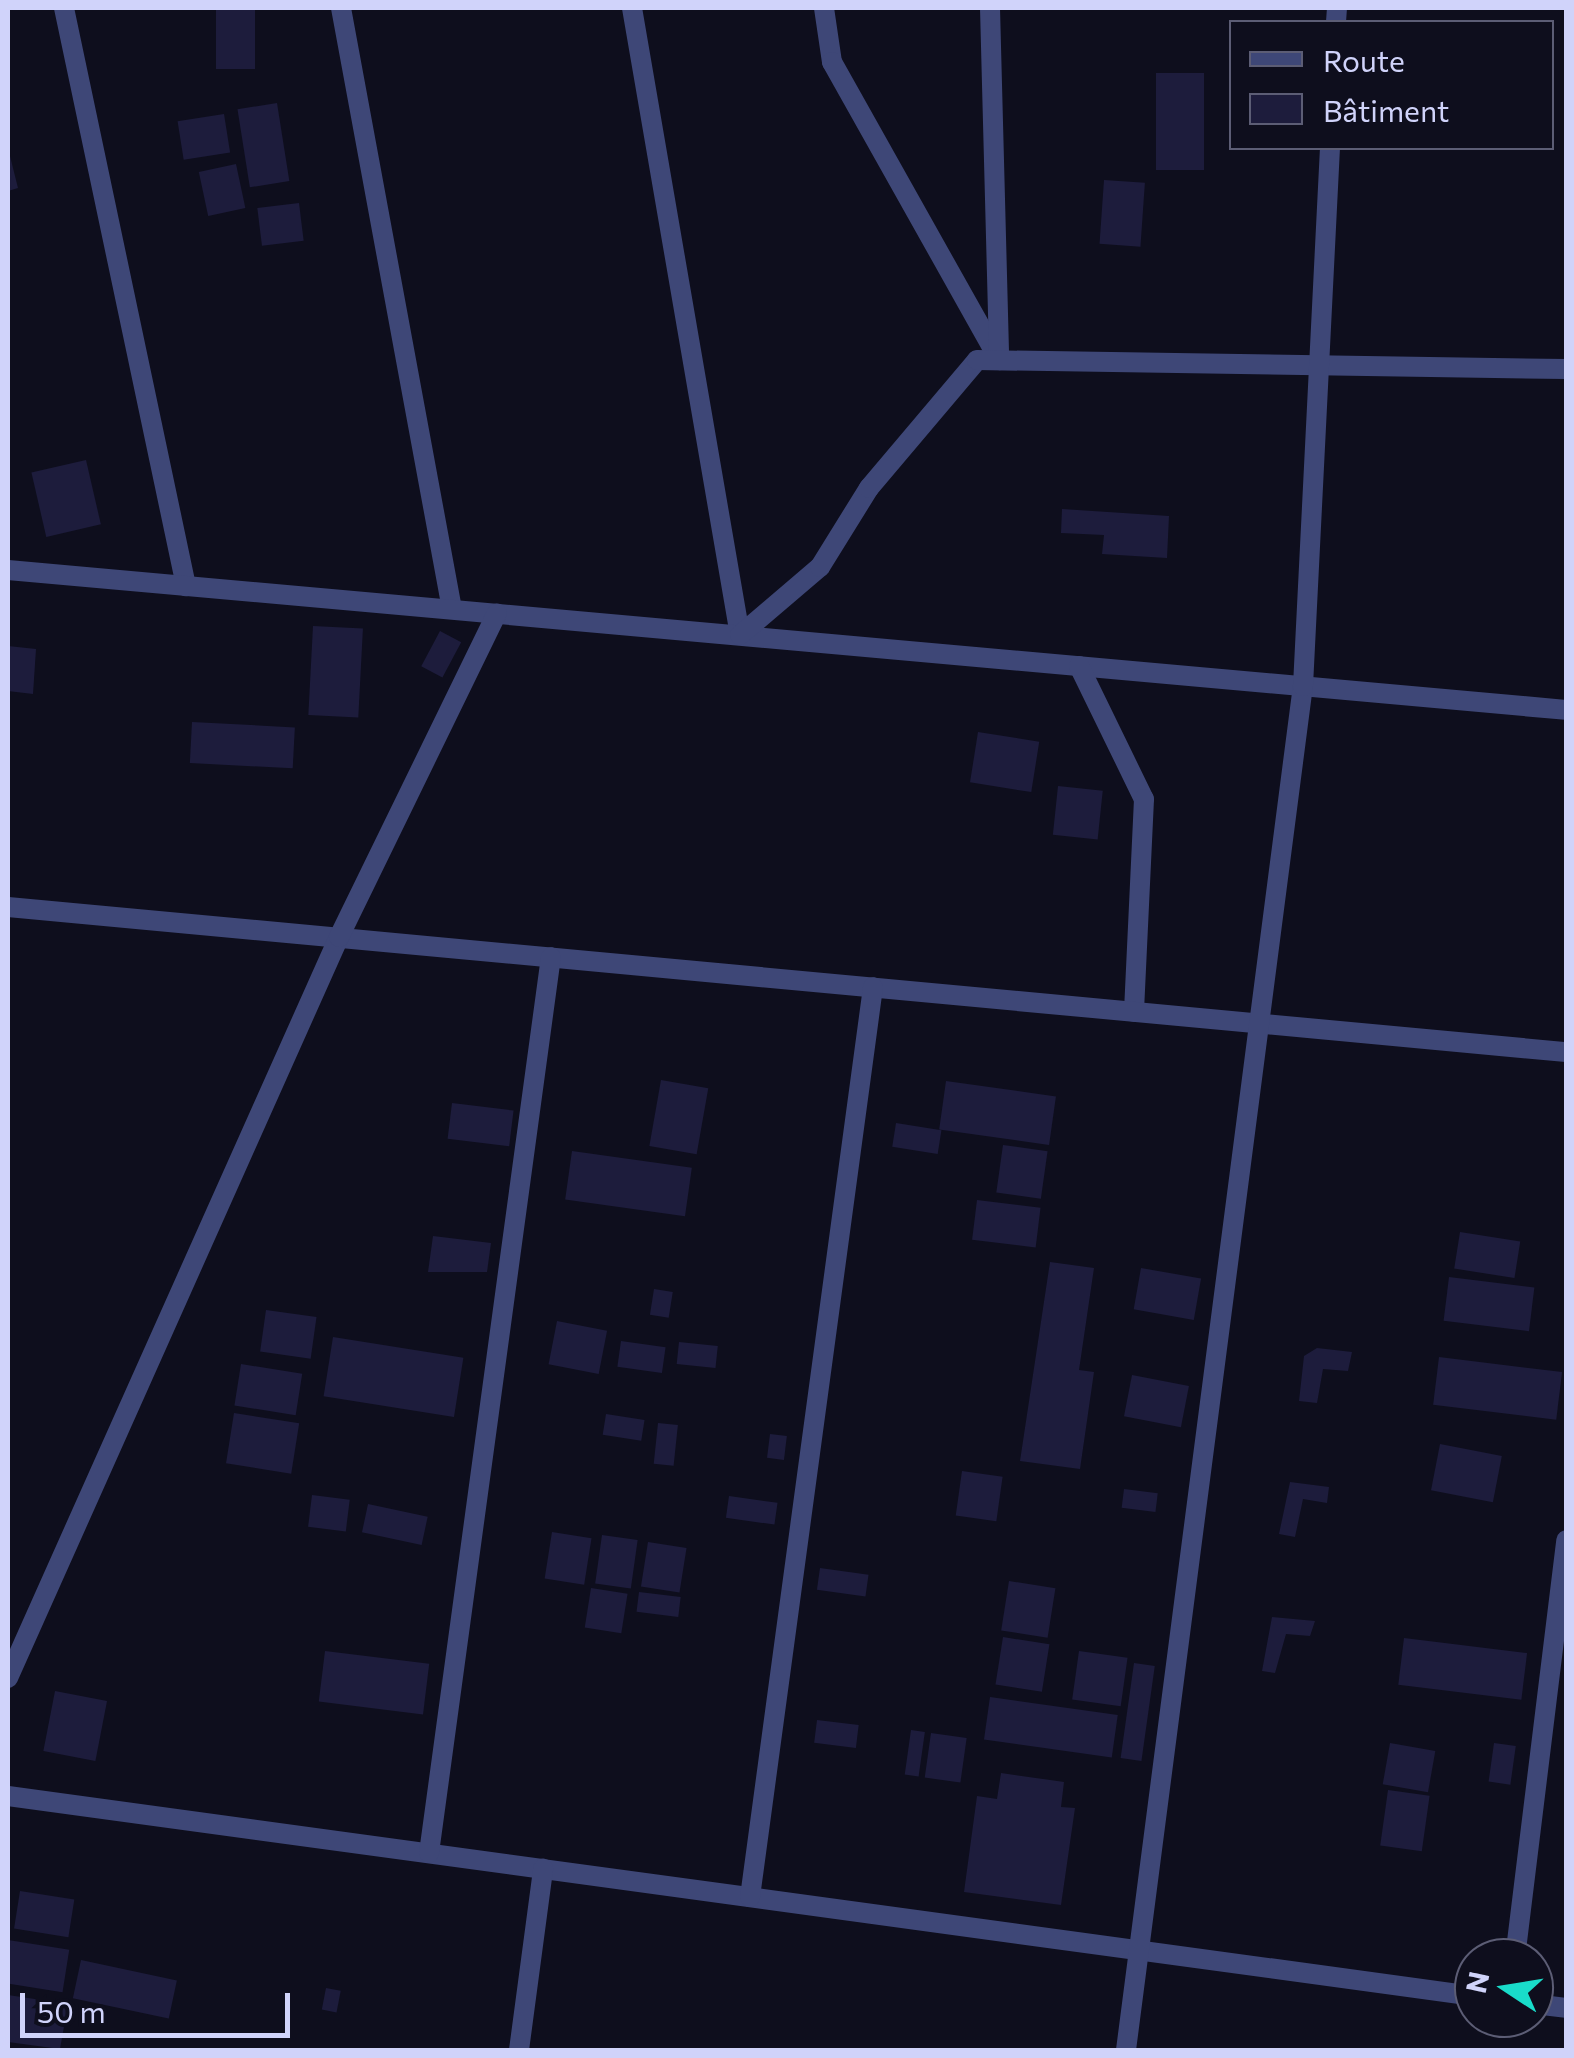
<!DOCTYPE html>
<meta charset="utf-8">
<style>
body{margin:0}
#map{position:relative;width:1574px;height:2058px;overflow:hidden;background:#0e0e1d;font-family:Commissioner,sans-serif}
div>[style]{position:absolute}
.building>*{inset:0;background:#1d1c3c;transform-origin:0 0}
.minor>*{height:20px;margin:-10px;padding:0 10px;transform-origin:10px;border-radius:10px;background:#3e4777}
span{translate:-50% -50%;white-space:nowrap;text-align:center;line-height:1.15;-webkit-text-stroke:8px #0e0e1d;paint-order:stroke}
.frame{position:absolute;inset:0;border:10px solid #d0d3fa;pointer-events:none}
.legend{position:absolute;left:1229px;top:20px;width:325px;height:130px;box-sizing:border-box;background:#0e0e1d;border:2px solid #5c5d75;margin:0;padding:12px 18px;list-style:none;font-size:30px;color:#d0d3fa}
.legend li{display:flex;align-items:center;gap:20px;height:50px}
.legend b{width:50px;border:2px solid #5c5d75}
.north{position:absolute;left:1454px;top:1938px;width:100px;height:100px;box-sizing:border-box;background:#0e0e1d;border:2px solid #5c5d75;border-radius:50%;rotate:282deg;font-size:28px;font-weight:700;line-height:40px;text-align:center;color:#d0d3fa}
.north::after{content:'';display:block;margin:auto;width:35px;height:45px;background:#19dcca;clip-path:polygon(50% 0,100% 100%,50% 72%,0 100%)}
.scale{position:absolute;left:20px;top:1993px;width:270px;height:45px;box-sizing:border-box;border:5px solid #d0d3fa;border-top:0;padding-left:12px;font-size:30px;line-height:35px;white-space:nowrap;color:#d0d3fa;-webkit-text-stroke:8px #0e0e1d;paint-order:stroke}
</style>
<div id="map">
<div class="building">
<i style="left:216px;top:8px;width:39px;height:61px"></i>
<i style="left:1156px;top:73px;width:48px;height:97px"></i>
<i style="left:277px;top:103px;width:79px;height:40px;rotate:81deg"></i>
<i style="left:224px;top:114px;width:39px;height:47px;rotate:81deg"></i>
<i style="clip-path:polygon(8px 148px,18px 188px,8px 191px)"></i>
<i style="left:236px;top:164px;width:45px;height:38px;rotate:78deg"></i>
<i style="left:1104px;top:180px;width:41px;height:64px;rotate:4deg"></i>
<i style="left:299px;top:203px;width:38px;height:42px;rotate:83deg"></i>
<i style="left:86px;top:460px;width:66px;height:56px;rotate:77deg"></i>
<i style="clip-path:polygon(1062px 509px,1169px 516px,1167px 558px,1102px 554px,1104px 535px,1061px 533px)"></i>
<i style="left:313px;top:626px;width:50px;height:89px;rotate:3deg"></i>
<i style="left:440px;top:631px;width:24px;height:40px;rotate:28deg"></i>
<i style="clip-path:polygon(8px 646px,36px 649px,33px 694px,8px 691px)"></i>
<i style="left:192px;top:722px;width:103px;height:41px;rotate:3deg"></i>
<i style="left:978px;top:732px;width:62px;height:51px;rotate:9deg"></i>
<i style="left:1058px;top:786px;width:45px;height:49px;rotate:6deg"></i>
<i style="left:661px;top:1080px;width:48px;height:67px;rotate:10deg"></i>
<i style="left:946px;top:1081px;width:111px;height:49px;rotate:8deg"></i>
<i style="left:452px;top:1103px;width:62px;height:36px;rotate:7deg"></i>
<i style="left:896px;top:1123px;width:46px;height:24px;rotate:9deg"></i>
<i style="left:1003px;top:1145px;width:45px;height:48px;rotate:8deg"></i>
<i style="left:572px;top:1151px;width:121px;height:49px;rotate:8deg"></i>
<i style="left:977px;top:1200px;width:64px;height:40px;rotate:7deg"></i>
<i style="left:1460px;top:1232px;width:61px;height:37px;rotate:9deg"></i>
<i style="clip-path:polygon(433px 1236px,491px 1243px,487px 1272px,428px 1272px)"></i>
<i style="clip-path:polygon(1050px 1262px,1094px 1268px,1079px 1370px,1094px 1372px,1080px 1469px,1020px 1461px)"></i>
<i style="left:1141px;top:1268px;width:61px;height:42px;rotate:10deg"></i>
<i style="left:1449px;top:1277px;width:86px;height:44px;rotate:7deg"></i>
<i style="left:654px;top:1289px;width:19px;height:26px;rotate:9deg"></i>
<i style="left:266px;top:1310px;width:51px;height:42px;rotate:8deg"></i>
<i style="left:557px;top:1321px;width:51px;height:44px;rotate:11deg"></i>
<i style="left:333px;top:1337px;width:132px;height:60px;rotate:9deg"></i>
<i style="left:621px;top:1341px;width:45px;height:26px;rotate:8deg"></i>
<i style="left:679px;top:1342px;width:39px;height:22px;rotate:6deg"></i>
<i style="clip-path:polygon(1317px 1348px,1352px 1352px,1348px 1371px,1323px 1369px,1317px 1403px,1299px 1401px,1304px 1356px)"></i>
<i style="left:1439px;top:1357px;width:124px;height:48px;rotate:7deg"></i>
<i style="left:241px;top:1364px;width:62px;height:42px;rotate:9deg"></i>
<i style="left:1132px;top:1375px;width:58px;height:42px;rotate:11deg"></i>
<i style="left:234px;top:1413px;width:66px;height:51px;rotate:9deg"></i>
<i style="left:606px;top:1414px;width:39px;height:21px;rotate:9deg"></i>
<i style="left:658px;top:1423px;width:20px;height:41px;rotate:6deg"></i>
<i style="left:770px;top:1434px;width:17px;height:24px;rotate:7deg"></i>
<i style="left:1440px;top:1444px;width:63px;height:47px;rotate:11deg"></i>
<i style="left:962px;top:1471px;width:41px;height:45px;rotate:8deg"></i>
<i style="clip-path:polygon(1290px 1482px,1329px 1487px,1327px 1503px,1303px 1499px,1295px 1537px,1279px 1534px)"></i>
<i style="left:1124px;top:1489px;width:34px;height:19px;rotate:7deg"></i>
<i style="left:312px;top:1495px;width:38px;height:32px;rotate:7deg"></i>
<i style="left:729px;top:1496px;width:49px;height:22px;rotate:8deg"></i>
<i style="left:368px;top:1504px;width:61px;height:29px;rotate:12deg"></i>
<i style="left:552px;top:1532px;width:40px;height:47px;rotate:9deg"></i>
<i style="left:602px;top:1535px;width:36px;height:49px;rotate:8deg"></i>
<i style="left:648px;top:1542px;width:39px;height:45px;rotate:9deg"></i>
<i style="left:820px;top:1568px;width:49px;height:22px;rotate:8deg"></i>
<i style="left:1009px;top:1581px;width:47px;height:50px;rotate:9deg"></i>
<i style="left:591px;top:1588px;width:37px;height:40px;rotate:9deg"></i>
<i style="left:639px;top:1592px;width:42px;height:20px;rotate:7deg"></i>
<i style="clip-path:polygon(1272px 1617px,1315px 1621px,1310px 1636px,1286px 1634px,1275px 1673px,1262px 1671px)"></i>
<i style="left:1003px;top:1637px;width:47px;height:48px;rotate:9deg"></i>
<i style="left:1404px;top:1638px;width:124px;height:47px;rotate:7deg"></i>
<i style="left:325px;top:1651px;width:105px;height:51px;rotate:7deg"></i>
<i style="left:1079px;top:1651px;width:49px;height:49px;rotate:8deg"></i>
<i style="left:1134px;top:1663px;width:21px;height:96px;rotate:8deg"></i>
<i style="left:55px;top:1691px;width:53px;height:61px;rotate:11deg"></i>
<i style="left:990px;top:1697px;width:129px;height:43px;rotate:8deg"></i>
<i style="left:817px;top:1720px;width:42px;height:23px;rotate:7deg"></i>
<i style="left:911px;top:1730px;width:14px;height:45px;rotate:8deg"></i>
<i style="left:931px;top:1733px;width:36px;height:45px;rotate:8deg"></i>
<i style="left:1390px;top:1743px;width:46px;height:42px;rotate:10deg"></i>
<i style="left:1494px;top:1743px;width:22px;height:39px;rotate:8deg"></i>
<i style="clip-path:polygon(1001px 1773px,1064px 1782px,1061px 1807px,1075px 1808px,1061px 1905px,964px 1892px,977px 1796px,997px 1799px)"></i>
<i style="left:1388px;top:1790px;width:42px;height:56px;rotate:8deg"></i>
<i style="left:20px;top:1891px;width:55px;height:38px;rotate:9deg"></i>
<i style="left:8px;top:1940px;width:62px;height:43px;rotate:9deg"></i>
<i style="left:81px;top:1960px;width:98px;height:39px;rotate:12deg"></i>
<i style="left:326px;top:1988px;width:15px;height:22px;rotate:11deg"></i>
<i style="clip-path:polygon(8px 1995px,68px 2004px,60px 2049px,8px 2042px)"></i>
</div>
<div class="minor">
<i style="left:64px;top:8px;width:591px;rotate:78.08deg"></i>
<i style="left:341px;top:8px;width:611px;rotate:79.54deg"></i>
<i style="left:632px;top:8px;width:636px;rotate:80.23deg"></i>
<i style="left:824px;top:8px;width:55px;rotate:81.6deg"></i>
<i style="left:832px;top:62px;width:342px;rotate:60.7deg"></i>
<i style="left:990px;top:8px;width:345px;rotate:88.5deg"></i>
<i style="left:1336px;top:22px;width:14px;rotate:-86deg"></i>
<i style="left:8px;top:570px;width:1564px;rotate:5.13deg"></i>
<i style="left:740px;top:635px;width:105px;rotate:-40.4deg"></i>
<i style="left:820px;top:567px;width:93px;rotate:-58.2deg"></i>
<i style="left:869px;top:488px;width:167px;rotate:-49.8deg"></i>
<i style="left:977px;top:360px;width:589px;rotate:0.88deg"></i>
<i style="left:1079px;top:666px;width:148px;rotate:64deg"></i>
<i style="left:1144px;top:799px;width:213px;rotate:92.7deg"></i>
<i style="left:8px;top:907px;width:1565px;rotate:5.32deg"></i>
<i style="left:8px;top:1678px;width:812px;rotate:-65.93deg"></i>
<i style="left:339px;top:937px;width:360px;rotate:-64deg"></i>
<i style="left:8px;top:1796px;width:1480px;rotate:7.77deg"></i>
<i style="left:429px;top:1853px;width:904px;rotate:-82.25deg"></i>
<i style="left:750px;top:1897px;width:918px;rotate:-82.3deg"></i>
<i style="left:1515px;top:1958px;width:421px;rotate:-83deg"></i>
<i style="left:1534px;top:2004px;width:32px;rotate:7deg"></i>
<i style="left:519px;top:2050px;width:183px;rotate:-82.4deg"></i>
<i style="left:1126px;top:2050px;width:1375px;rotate:-82.61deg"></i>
<i style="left:1303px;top:686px;width:539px;rotate:-87.13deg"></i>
</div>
<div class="frame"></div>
<ul class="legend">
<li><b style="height:12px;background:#3e4777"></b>Route</li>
<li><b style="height:28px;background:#1d1c3c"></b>Bâtiment</li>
</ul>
<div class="north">N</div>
<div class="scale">50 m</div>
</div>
